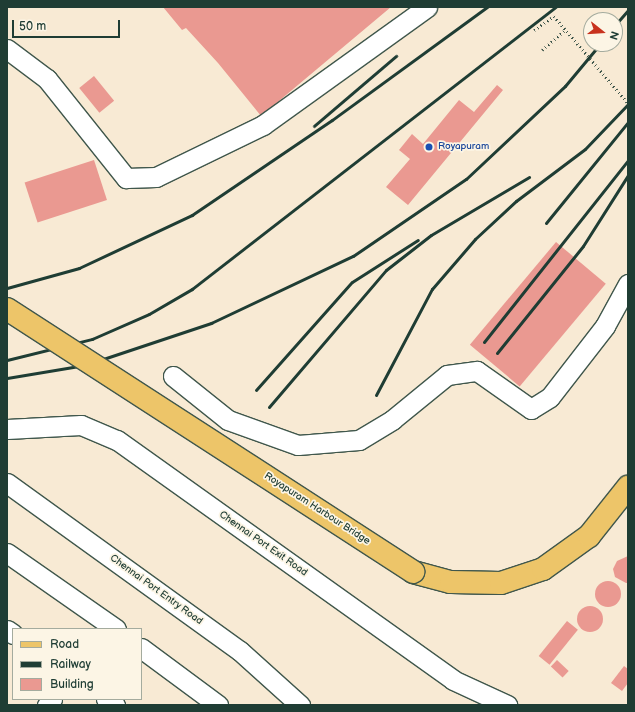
<!DOCTYPE html>
<style>
body{margin:0}
#map{position:relative;width:635px;height:712px;overflow:hidden;background:#f8ead4;font-family:"Balsamiq Sans",sans-serif}
div>[style]{position:absolute}
.building>*{inset:0;background:#ea9991;transform-origin:0 0}
.round{border-radius:50%}
.path>*{height:2.5px;margin-top:-1.25px;transform-origin:0;background:repeating-linear-gradient(90deg,#40574c 0 1px,transparent 0 4px)}
.roads{filter:drop-shadow(1px 0 #40574c) drop-shadow(-1px 0 #40574c) drop-shadow(0 1px #40574c) drop-shadow(0 -1px #40574c)}
.minor>*{height:19px;margin:-9.5px;padding:0 9.5px;transform-origin:9.5px;border-radius:9.5px;background:#fff}
.major>*{height:22px;margin:-11px;padding:0 11px;transform-origin:11px;border-radius:11px;background:#edc569}
.rail>*{height:3px;margin:-1.5px;padding:0 1.5px;transform-origin:1.5px;border-radius:1.5px;background:#1f3d34}
.path-bridge>*{height:2.5px;margin-top:-1.25px;transform-origin:0;background:repeating-linear-gradient(90deg,#40574c 0 1px,transparent 0 4px)}
.bridges{filter:drop-shadow(1px 0 #40574c) drop-shadow(-1px 0 #40574c) drop-shadow(0 1px #40574c) drop-shadow(0 -1px #40574c)}
.major-bridge>*{height:22px;margin:-11px;padding:0 11px;transform-origin:11px;border-radius:11px;background:#edc569}
.dots>*{width:11px;height:11px;translate:-50% -50%;box-sizing:border-box;border:2px solid #fcf5e5;border-radius:50%}
span{translate:-50% -50%;white-space:nowrap;text-align:center;line-height:1.15;-webkit-text-stroke:3.5px #fcf5e5;paint-order:stroke}
.transit-label{font-size:10px;color:#164399}
.left{translate:0 -50%;text-align:left}
.street-label{font-size:10px;color:#1f3d34}
.frame{position:absolute;inset:0;border:8px solid #1f3d34;pointer-events:none}
.legend{position:absolute;left:12px;top:628px;width:130px;height:72px;box-sizing:border-box;background:#fcf5e5;border:1px solid #a4ab9e;margin:0;padding:5px 7px;list-style:none;font-size:12px;color:#1f3d34}
.legend li{display:flex;align-items:center;gap:8px;height:20px}
.legend b{width:20px;border:1px solid #a4ab9e}
.north{position:absolute;left:583px;top:12px;width:40px;height:40px;box-sizing:border-box;background:#fcf5e5;border:1px solid #a4ab9e;border-radius:50%;rotate:107deg;font-size:11px;font-weight:700;line-height:16px;text-align:center;color:#1f3d34}
.north::after{content:'';display:block;margin:auto;width:14px;height:18px;background:#c8321e;clip-path:polygon(50% 0,100% 100%,50% 72%,0 100%)}
.scale{position:absolute;left:12px;top:20px;width:108px;height:18px;box-sizing:border-box;border:2px solid #1f3d34;border-top:0;padding-left:5px;font-size:12px;line-height:14px;white-space:nowrap;color:#1f3d34;-webkit-text-stroke:3px #fcf5e5;paint-order:stroke}
</style>
<div id="map">
<div class="building">
<i style="clip-path:polygon(163px 7px,391px 7px,261px 116px,218px 63px,186px 28px,182px 30px)"></i>
<i style="left:94px;top:76px;width:32px;height:19px;rotate:51deg"></i>
<i style="clip-path:polygon(497px 85px,503px 90px,408px 205px,386px 187px,410px 159px,399px 150px,412px 134px,423px 144px,459px 100px,474px 112px)"></i>
<i style="left:94px;top:160px;width:42px;height:73px;rotate:72deg"></i>
<i style="left:556px;top:242px;width:65px;height:134px;rotate:40deg"></i>
<i style="clip-path:polygon(628px 556px,628px 583px,626px 583px,615px 577px,613px 569px,617px 561px)"></i>
<i class="round" style="left:595px;top:581px;width:26px;height:26px"></i>
<i class="round" style="left:577px;top:606px;width:26px;height:26px"></i>
<i style="left:567px;top:621px;width:14px;height:45px;rotate:39deg"></i>
<i style="left:557px;top:660px;width:16px;height:9px;rotate:43deg"></i>
<i style="clip-path:polygon(624px 666px,628px 669px,628px 683px,622px 691px,611px 683px)"></i>
</div>
<div class="path">
<i style="left:534px;top:30px;width:24px;rotate:-35deg"></i>
<i style="left:542px;top:50px;width:29px;rotate:-41deg"></i>
</div>
<div class="roads">
<div class="minor">
<i style="left:7px;top:49px;width:50px;rotate:36.9deg"></i>
<i style="left:47px;top:79px;width:127px;rotate:51.4deg"></i>
<i style="left:126px;top:178px;width:30px;rotate:-2deg"></i>
<i style="left:156px;top:177px;width:119px;rotate:-25.9deg"></i>
<i style="left:263px;top:125px;width:202px;rotate:-35.7deg"></i>
<i style="left:173px;top:376px;width:70px;rotate:38.7deg"></i>
<i style="left:228px;top:420px;width:74px;rotate:19.7deg"></i>
<i style="left:298px;top:445px;width:61px;rotate:-4.7deg"></i>
<i style="left:359px;top:440px;width:39px;rotate:-31deg"></i>
<i style="left:392px;top:420px;width:71px;rotate:-39.3deg"></i>
<i style="left:447px;top:375px;width:30px;rotate:-8deg"></i>
<i style="left:477px;top:371px;width:66px;rotate:35.1deg"></i>
<i style="left:531px;top:409px;width:22px;rotate:-32deg"></i>
<i style="left:550px;top:397px;width:90px;rotate:-52.2deg"></i>
<i style="left:605px;top:326px;width:48px;rotate:-61.3deg"></i>
<i style="left:7px;top:429px;width:74px;rotate:-3.1deg"></i>
<i style="left:81px;top:425px;width:39px;rotate:23deg"></i>
<i style="left:117px;top:440px;width:413px;rotate:35.5deg"></i>
<i style="left:453px;top:680px;width:60px;rotate:24.8deg"></i>
<i style="left:7px;top:483px;width:287px;rotate:35.8deg"></i>
<i style="left:240px;top:651px;width:81px;rotate:42deg"></i>
<i style="left:7px;top:553px;width:133px;rotate:34.9deg"></i>
<i style="left:7px;top:630px;width:7px;rotate:34deg"></i>
<i style="left:141px;top:648px;width:96px;rotate:36.5deg"></i>
<i style="left:106px;top:699px;width:11px;rotate:34deg"></i>
<i style="left:47px;top:705px;width:8px;rotate:-50deg"></i>
</div>
<div class="major">
<i style="left:413px;top:572px;width:39px;rotate:15deg"></i>
<i style="left:451px;top:582px;width:50px;rotate:1.1deg"></i>
<i style="left:501px;top:583px;width:44px;rotate:-18.4deg"></i>
<i style="left:543px;top:569px;width:57px;rotate:-35.7deg"></i>
<i style="left:589px;top:536px;width:63px;rotate:-51.5deg"></i>
</div>
</div>
<div class="rail">
<i style="left:615px;top:25px;width:20px;rotate:-49deg"></i>
<i style="left:314px;top:126px;width:108px;rotate:-40.5deg"></i>
<i style="left:546px;top:223px;width:130px;rotate:-50.9deg"></i>
<i style="left:7px;top:288px;width:75px;rotate:-15.5deg"></i>
<i style="left:79px;top:268px;width:125px;rotate:-25.1deg"></i>
<i style="left:192px;top:215px;width:169px;rotate:-34.2deg"></i>
<i style="left:332px;top:120px;width:192px;rotate:-36.1deg"></i>
<i style="left:484px;top:342px;width:232px;rotate:-51.6deg"></i>
<i style="left:497px;top:353px;width:137px;rotate:-51.2deg"></i>
<i style="left:583px;top:246px;width:84px;rotate:-57.6deg"></i>
<i style="left:7px;top:360px;width:88px;rotate:-13.9deg"></i>
<i style="left:92px;top:339px;width:62px;rotate:-23.7deg"></i>
<i style="left:149px;top:314px;width:50px;rotate:-30.2deg"></i>
<i style="left:192px;top:289px;width:460px;rotate:-37.8deg"></i>
<i style="left:7px;top:378px;width:79px;rotate:-9.5deg"></i>
<i style="left:85px;top:365px;width:133px;rotate:-18.4deg"></i>
<i style="left:211px;top:323px;width:157px;rotate:-25.3deg"></i>
<i style="left:353px;top:256px;width:137px;rotate:-34.3deg"></i>
<i style="left:466px;top:179px;width:136px;rotate:-43.2deg"></i>
<i style="left:565px;top:86px;width:55px;rotate:-50.2deg"></i>
<i style="left:256px;top:390px;width:144px;rotate:-48.4deg"></i>
<i style="left:352px;top:282px;width:78px;rotate:-32.5deg"></i>
<i style="left:376px;top:395px;width:120px;rotate:-62.2deg"></i>
<i style="left:432px;top:289px;width:66px;rotate:-49.3deg"></i>
<i style="left:475px;top:239px;width:56px;rotate:-42.8deg"></i>
<i style="left:516px;top:201px;width:86px;rotate:-37deg"></i>
<i style="left:585px;top:149px;width:62px;rotate:-46.3deg"></i>
<i style="left:269px;top:407px;width:180px;rotate:-49.5deg"></i>
<i style="left:386px;top:270px;width:57px;rotate:-37.9deg"></i>
<i style="left:431px;top:235px;width:114px;rotate:-30.6deg"></i>
</div>
<div class="path-bridge">
<i style="left:554px;top:16px;width:114px;rotate:49.6deg"></i>
</div>
<div class="bridges">
<div class="major-bridge">
<i style="left:7px;top:309px;width:484px;rotate:32.9deg"></i>
</div>
</div>
<div class="dots">
<i style="left:429px;top:147px;background:#1a4fb4"></i>
</div>
<div class="transit-label">
<span class="left" style="left:438px;top:147px">Royapuram</span>
</div>
<div class="street-label">
<span style="left:317px;top:509px;rotate:33deg">Royapuram Harbour Bridge</span>
<span style="left:263px;top:544px;rotate:35deg">Chennai Port Exit Road</span>
<span style="left:156px;top:590px;rotate:36deg">Chennai Port Entry Road</span>
</div>
<div class="frame"></div>
<ul class="legend">
<li><b style="height:5px;background:#edc569"></b>Road</li>
<li><b style="height:5px;background:#1f3d34"></b>Railway</li>
<li><b style="height:11px;background:#ea9991"></b>Building</li>
</ul>
<div class="north">N</div>
<div class="scale">50 m</div>
</div>
